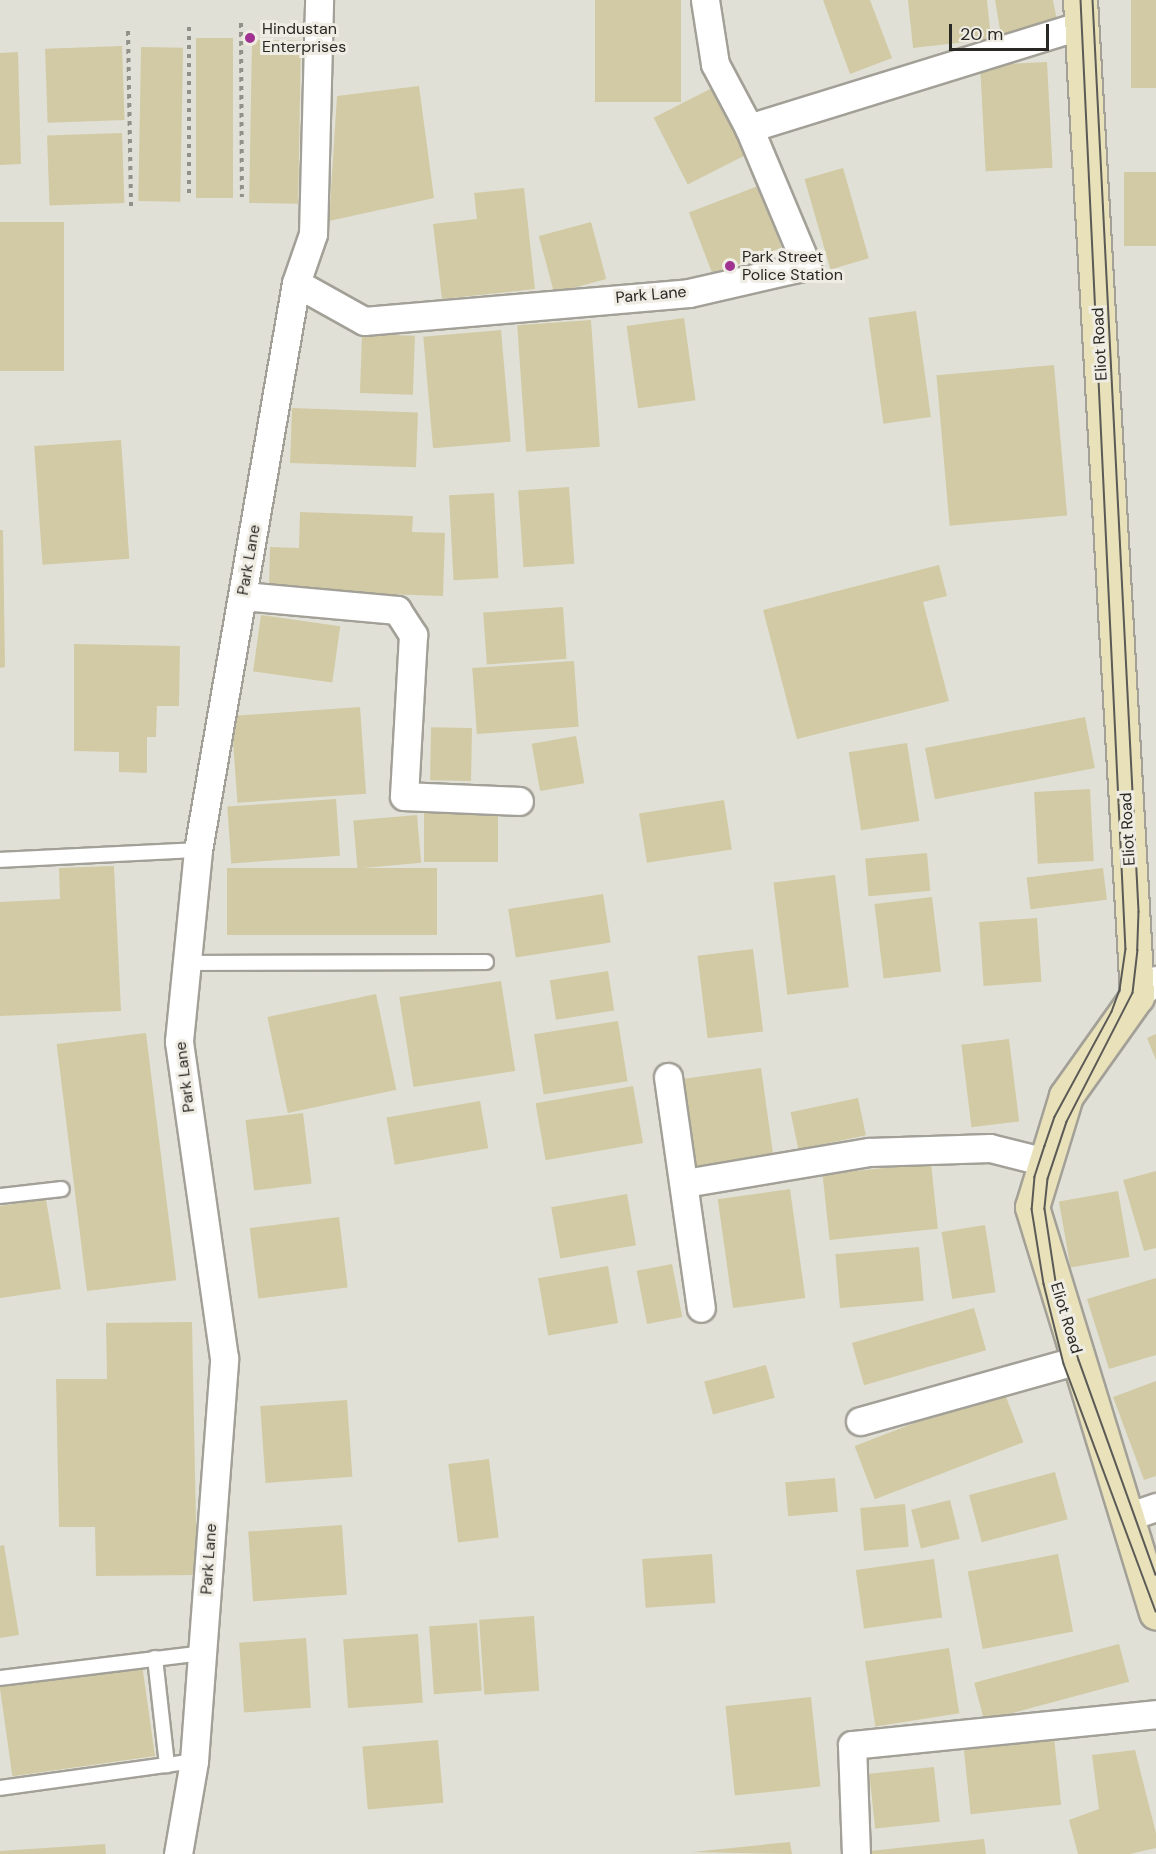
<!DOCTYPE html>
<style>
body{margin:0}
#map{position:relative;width:1156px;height:1854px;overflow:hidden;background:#e1e0d6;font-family:"DM Sans",sans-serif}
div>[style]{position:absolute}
.building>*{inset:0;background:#d1caa4;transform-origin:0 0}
.path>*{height:4px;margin-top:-2px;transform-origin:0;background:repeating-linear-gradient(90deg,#919089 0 4.5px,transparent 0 9px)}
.roads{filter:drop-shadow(2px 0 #a2a097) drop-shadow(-2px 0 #a2a097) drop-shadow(0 2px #a2a097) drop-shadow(0 -2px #a2a097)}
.lane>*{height:14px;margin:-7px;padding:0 7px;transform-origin:7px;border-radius:7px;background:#fff}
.street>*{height:27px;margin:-13.5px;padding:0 13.5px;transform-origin:13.5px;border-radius:13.5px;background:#fff}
.secondary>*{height:33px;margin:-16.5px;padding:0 16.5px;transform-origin:16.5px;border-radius:16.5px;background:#e8e1ba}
.tram>*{height:1.5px;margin:-0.75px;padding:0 0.75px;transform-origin:0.75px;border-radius:0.75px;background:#5b5a56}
.dots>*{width:16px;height:16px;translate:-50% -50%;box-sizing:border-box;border:3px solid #efede3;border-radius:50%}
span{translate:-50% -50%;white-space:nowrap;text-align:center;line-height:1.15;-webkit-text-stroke:6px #efede3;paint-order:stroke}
.poi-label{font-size:16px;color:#292825}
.left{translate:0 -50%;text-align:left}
.street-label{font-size:16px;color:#292825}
.scale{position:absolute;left:949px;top:24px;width:100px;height:27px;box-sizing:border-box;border:3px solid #292825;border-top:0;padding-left:8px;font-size:18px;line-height:21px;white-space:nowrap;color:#292825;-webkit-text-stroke:4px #efede3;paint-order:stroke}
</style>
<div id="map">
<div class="building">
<i style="left:595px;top:0;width:86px;height:102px"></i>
<i style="clip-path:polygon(823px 0,870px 0,892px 58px,850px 74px)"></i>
<i style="clip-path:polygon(908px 0,987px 0,991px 39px,913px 48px)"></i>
<i style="clip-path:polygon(995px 0,1053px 0,1058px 26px,1001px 36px)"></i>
<i style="left:1131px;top:0;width:25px;height:88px"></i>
<i style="left:196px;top:38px;width:37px;height:160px"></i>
<i style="left:252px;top:40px;width:49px;height:163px;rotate:1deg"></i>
<i style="left:122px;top:46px;width:74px;height:77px;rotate:88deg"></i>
<i style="left:141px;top:47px;width:42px;height:154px;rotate:1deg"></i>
<i style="clip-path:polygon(18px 52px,21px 164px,0 165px,0 53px)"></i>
<i style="left:1047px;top:62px;width:106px;height:67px;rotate:87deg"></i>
<i style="clip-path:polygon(419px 86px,434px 198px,329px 221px,337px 96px)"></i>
<i style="left:716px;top:86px;width:75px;height:70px;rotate:63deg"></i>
<i style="left:122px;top:133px;width:70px;height:75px;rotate:88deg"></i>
<i style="left:843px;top:168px;width:94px;height:40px;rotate:74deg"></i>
<i style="left:1156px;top:172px;width:74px;height:32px;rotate:90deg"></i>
<i style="left:758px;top:186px;width:66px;height:74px;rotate:69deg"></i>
<i style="clip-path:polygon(524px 188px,535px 289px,442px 299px,433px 224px,477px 219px,474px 193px)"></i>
<i style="left:64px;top:222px;width:149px;height:64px;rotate:90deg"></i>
<i style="left:591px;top:222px;width:59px;height:54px;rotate:75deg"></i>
<i style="left:916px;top:311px;width:107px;height:48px;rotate:82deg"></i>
<i style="left:684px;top:318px;width:83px;height:58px;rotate:82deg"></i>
<i style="left:591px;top:320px;width:127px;height:74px;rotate:86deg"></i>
<i style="left:501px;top:330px;width:112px;height:78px;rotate:85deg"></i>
<i style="left:362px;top:334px;width:53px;height:59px;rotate:2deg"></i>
<i style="left:1054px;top:365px;width:151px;height:118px;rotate:85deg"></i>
<i style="left:292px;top:408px;width:126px;height:55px;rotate:2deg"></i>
<i style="left:121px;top:440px;width:119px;height:87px;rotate:86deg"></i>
<i style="left:569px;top:487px;width:77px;height:51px;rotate:86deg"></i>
<i style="left:494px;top:493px;width:85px;height:45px;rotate:87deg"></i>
<i style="clip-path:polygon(300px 512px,413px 516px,412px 532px,445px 533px,443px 596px,269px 590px,270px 547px,299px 548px)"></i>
<i style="clip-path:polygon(0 530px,3px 530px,5px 667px,0 668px)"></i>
<i style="clip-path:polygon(939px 565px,947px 596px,923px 602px,949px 701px,797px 739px,763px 610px)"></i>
<i style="left:563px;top:607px;width:52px;height:80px;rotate:86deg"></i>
<i style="left:261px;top:615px;width:80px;height:57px;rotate:8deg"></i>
<i style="clip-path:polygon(74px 644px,180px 646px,179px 706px,157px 706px,156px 737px,147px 737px,147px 773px,119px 772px,119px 752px,74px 751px)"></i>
<i style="left:574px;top:661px;width:66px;height:102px;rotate:86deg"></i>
<i style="left:360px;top:707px;width:87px;height:129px;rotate:86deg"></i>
<i style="left:1085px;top:717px;width:52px;height:163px;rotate:79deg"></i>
<i style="left:472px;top:728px;width:53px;height:41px;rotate:91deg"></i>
<i style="left:576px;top:736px;width:48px;height:45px;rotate:80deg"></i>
<i style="left:907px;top:743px;width:79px;height:59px;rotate:81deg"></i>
<i style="left:1090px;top:789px;width:72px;height:56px;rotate:87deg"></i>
<i style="left:336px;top:799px;width:57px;height:109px;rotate:86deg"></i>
<i style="left:724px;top:800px;width:50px;height:86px;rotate:81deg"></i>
<i style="left:424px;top:812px;width:74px;height:50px"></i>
<i style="left:417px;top:815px;width:48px;height:64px;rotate:85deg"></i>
<i style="left:927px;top:853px;width:38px;height:62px;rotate:85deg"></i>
<i style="clip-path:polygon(114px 866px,121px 1011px,0 1016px,0 902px,60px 899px,59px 868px)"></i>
<i style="left:437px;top:868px;width:67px;height:210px;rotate:90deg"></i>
<i style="left:1103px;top:868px;width:32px;height:77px;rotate:83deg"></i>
<i style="left:835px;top:875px;width:113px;height:62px;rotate:83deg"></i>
<i style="left:603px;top:894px;width:49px;height:96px;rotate:81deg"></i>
<i style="left:932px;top:897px;width:75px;height:58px;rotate:83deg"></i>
<i style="left:1037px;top:918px;width:64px;height:58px;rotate:86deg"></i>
<i style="left:753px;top:949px;width:83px;height:56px;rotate:83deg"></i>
<i style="left:608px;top:971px;width:40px;height:59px;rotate:81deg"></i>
<i style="left:501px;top:981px;width:91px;height:103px;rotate:81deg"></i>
<i style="left:376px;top:994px;width:98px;height:111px;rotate:78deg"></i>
<i style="left:618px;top:1021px;width:61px;height:85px;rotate:81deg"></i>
<i style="left:146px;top:1033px;width:249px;height:90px;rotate:83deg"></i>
<i style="clip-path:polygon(1156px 1034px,1156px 1060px,1147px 1038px)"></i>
<i style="left:1009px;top:1039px;width:83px;height:48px;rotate:83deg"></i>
<i style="left:761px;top:1068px;width:89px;height:81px;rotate:82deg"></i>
<i style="left:633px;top:1086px;width:58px;height:99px;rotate:80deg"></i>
<i style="left:858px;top:1098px;width:38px;height:69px;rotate:78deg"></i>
<i style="left:480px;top:1101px;width:48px;height:95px;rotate:80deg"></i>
<i style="left:303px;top:1113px;width:71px;height:58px;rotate:83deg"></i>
<i style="left:931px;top:1163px;width:66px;height:109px;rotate:84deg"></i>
<i style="clip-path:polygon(1156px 1171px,1156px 1248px,1144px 1251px,1123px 1180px)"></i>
<i style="left:790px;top:1189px;width:110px;height:73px;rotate:82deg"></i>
<i style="left:1118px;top:1191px;width:67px;height:60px;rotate:80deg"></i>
<i style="left:627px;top:1194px;width:52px;height:77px;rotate:80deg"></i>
<i style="clip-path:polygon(46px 1199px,61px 1289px,0 1298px,0 1206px)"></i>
<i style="left:339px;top:1217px;width:71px;height:90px;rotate:83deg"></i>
<i style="left:985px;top:1225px;width:68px;height:44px;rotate:81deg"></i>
<i style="left:919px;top:1247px;width:54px;height:84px;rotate:85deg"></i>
<i style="left:672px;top:1264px;width:54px;height:36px;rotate:79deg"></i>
<i style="left:608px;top:1266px;width:58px;height:71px;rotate:80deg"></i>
<i style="clip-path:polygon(1156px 1278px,1156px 1355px,1109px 1369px,1087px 1299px)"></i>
<i style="left:974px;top:1308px;width:44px;height:127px;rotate:74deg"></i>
<i style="clip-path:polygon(192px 1322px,197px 1575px,96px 1576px,95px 1527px,59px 1527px,56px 1379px,107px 1379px,106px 1323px)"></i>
<i style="left:766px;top:1365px;width:34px;height:64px;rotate:75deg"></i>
<i style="clip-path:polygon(1156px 1381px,1156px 1476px,1144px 1480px,1113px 1397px)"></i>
<i style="left:1003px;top:1389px;width:57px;height:159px;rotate:69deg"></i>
<i style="left:347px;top:1400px;width:77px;height:87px;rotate:86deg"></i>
<i style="left:489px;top:1459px;width:79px;height:41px;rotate:83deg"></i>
<i style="left:1055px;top:1472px;width:49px;height:89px;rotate:75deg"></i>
<i style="left:835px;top:1478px;width:34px;height:50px;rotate:85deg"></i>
<i style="left:950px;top:1500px;width:40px;height:40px;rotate:76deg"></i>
<i style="left:905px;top:1504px;width:43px;height:45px;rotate:85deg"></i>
<i style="left:342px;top:1525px;width:70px;height:94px;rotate:86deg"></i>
<i style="clip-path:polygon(4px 1545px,19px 1635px,0 1638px,0 1546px)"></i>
<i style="left:712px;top:1554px;width:49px;height:70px;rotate:86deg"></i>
<i style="left:1058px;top:1554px;width:79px;height:92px;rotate:79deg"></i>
<i style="left:934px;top:1559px;width:59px;height:79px;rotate:82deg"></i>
<i style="left:534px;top:1616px;width:75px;height:55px;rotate:86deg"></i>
<i style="left:477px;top:1623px;width:68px;height:48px;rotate:86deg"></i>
<i style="left:418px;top:1634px;width:69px;height:75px;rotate:86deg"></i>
<i style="left:306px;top:1638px;width:70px;height:67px;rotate:86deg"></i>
<i style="left:1119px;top:1644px;width:39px;height:150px;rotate:75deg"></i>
<i style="left:949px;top:1648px;width:66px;height:85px;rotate:81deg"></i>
<i style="left:142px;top:1664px;width:93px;height:144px;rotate:82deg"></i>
<i style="left:811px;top:1697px;width:90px;height:86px;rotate:84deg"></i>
<i style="left:1054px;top:1737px;width:68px;height:91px;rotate:84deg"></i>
<i style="left:438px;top:1740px;width:63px;height:76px;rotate:85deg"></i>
<i style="clip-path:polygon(1135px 1750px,1156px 1833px,1156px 1848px,1130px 1854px,1078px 1854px,1069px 1820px,1099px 1809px,1092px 1755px)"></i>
<i style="left:934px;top:1767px;width:55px;height:65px;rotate:84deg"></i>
<i style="clip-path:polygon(984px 1839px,986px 1854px,869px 1854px,869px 1851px)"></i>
<i style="clip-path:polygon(790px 1842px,792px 1854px,692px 1852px)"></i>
<i style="clip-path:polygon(105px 1844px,106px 1854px,0 1854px,0 1851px)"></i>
</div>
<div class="path">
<i style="left:241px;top:23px;width:174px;rotate:89.7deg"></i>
<i style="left:189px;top:27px;width:170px;rotate:90deg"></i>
<i style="left:128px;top:31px;width:175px;rotate:89deg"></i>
</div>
<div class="roads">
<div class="lane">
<i style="left:0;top:860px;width:198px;rotate:-2.9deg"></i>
<i style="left:189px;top:963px;width:297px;rotate:-0.2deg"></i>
<i style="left:0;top:1196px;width:62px;rotate:-6.4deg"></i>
<i style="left:155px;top:1658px;width:108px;rotate:83.6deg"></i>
<i style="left:0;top:1678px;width:205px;rotate:-7deg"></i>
<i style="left:0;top:1788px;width:196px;rotate:-7.9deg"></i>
</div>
<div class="street">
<i style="left:705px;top:0;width:65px;rotate:81.1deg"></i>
<i style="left:715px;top:64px;width:72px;rotate:62deg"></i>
<i style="left:296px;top:283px;width:52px;rotate:-70.9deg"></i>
<i style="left:313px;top:234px;width:234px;rotate:-88.5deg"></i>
<i style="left:243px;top:596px;width:155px;rotate:5.2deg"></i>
<i style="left:397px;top:610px;width:30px;rotate:57deg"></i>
<i style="left:413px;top:635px;width:161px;rotate:93.2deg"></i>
<i style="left:404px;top:796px;width:115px;rotate:2.5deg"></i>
<i style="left:1137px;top:996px;width:25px;rotate:-40deg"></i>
<i style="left:668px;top:1077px;width:233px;rotate:81.9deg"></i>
<i style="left:685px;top:1183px;width:187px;rotate:-9.6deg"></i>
<i style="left:869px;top:1152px;width:121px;rotate:-1.9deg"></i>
<i style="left:990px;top:1148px;width:58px;rotate:14deg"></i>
<i style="left:860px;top:1421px;width:227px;rotate:-15.6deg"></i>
<i style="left:1127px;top:1517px;width:31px;rotate:-19deg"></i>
<i style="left:178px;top:1854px;width:94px;rotate:-80.2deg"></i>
<i style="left:194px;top:1761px;width:404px;rotate:-85.7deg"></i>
<i style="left:224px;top:1358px;width:320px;rotate:-98.1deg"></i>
<i style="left:179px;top:1041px;width:192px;rotate:-84.3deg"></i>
<i style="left:198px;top:850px;width:575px;rotate:-80.19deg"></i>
<i style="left:296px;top:283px;width:78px;rotate:29.2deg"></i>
<i style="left:364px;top:321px;width:326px;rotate:-4.9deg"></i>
<i style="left:689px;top:293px;width:121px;rotate:-12.9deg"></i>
<i style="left:807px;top:266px;width:150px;rotate:-112.8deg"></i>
<i style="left:749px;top:128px;width:349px;rotate:-17.2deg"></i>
<i style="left:856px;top:1854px;width:109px;rotate:-92.1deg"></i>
<i style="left:852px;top:1745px;width:306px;rotate:-5.8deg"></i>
</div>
<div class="secondary">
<i style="left:1080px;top:0;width:998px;rotate:86.72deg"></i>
<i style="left:1137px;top:996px;width:123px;rotate:125.4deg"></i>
<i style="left:1066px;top:1096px;width:116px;rotate:107deg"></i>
<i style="left:1032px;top:1207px;width:424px;rotate:73deg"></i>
</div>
</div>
<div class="tram">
<i style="left:1081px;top:0;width:950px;rotate:87.29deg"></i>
<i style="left:1126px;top:949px;width:41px;rotate:98.3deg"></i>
<i style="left:1120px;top:990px;width:23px;rotate:110deg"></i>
<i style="left:1112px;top:1012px;width:119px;rotate:118.5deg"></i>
<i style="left:1055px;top:1117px;width:31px;rotate:109deg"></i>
<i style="left:1045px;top:1146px;width:33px;rotate:108deg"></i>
<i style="left:1035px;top:1177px;width:32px;rotate:95deg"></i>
<i style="left:1032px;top:1209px;width:76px;rotate:80.9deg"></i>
<i style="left:1044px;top:1284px;width:82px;rotate:76deg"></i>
<i style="left:1064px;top:1364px;width:264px;rotate:69.6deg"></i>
<i style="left:1093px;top:0;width:913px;rotate:87.11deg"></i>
<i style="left:1139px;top:912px;width:38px;rotate:92deg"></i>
<i style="left:1138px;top:950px;width:43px;rotate:96.6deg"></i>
<i style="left:1133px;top:993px;width:145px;rotate:117.1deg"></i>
<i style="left:1067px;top:1122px;width:60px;rotate:108.4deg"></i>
<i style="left:1048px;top:1179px;width:30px;rotate:96deg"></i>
<i style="left:1045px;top:1209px;width:74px;rotate:81.4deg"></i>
<i style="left:1056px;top:1282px;width:81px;rotate:73.6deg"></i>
<i style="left:1079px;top:1360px;width:228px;rotate:70.3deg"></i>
</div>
<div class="dots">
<i style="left:250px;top:38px;background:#a03392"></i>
<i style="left:730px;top:266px;background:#a03392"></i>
</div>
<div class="poi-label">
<span class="left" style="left:262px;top:38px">Hindustan<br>Enterprises</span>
<span class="left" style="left:742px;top:266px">Park Street<br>Police Station</span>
</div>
<div class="street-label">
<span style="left:651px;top:295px;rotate:-5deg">Park Lane</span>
<span style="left:1100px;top:344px;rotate:-93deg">Eliot Road</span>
<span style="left:249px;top:560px;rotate:-80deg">Park Lane</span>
<span style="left:1128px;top:829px;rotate:-93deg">Eliot Road</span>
<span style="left:185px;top:1077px;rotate:-97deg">Park Lane</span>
<span style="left:1066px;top:1318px;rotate:73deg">Eliot Road</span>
<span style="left:209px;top:1559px;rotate:-86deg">Park Lane</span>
</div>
<div class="scale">20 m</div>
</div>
